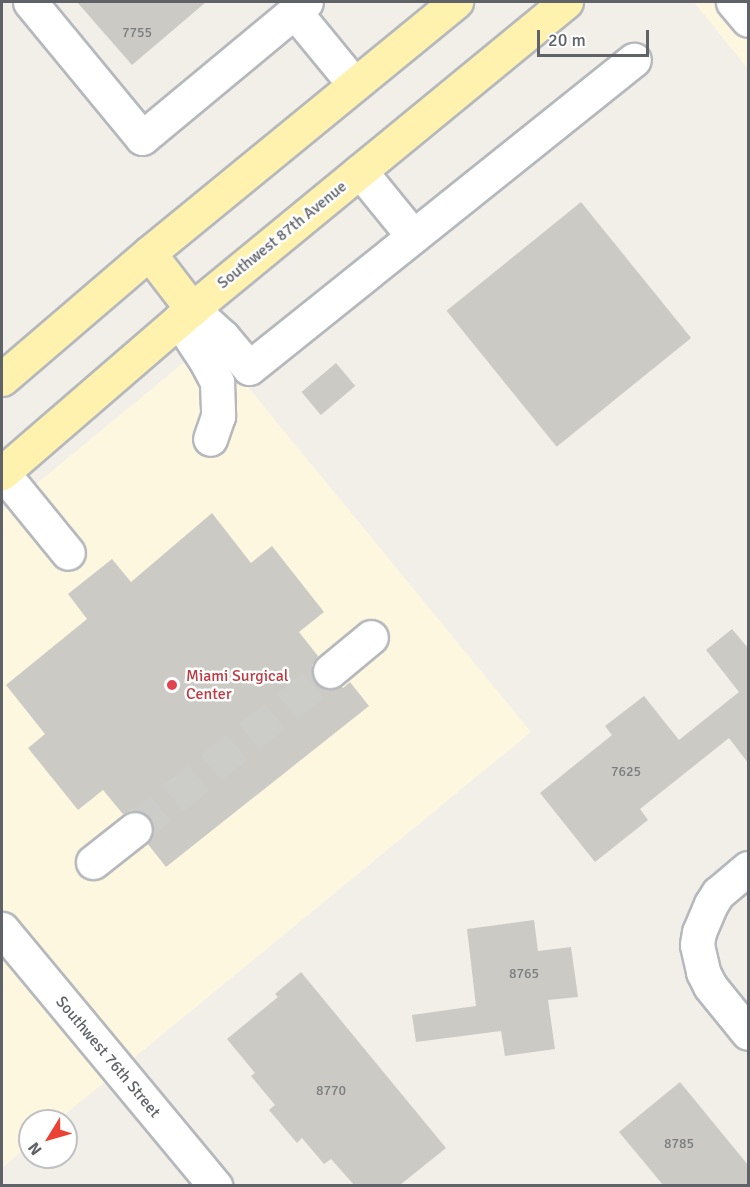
<!DOCTYPE html>
<style>
body{margin:0}
#map{position:relative;width:750px;height:1187px;overflow:hidden;background:#f1efe8;font-family:Signika,sans-serif}
div>[style]{position:absolute}
.commercial>*{inset:0;background:#fef7e0}
.building>*{inset:0;background:#cccac5;transform-origin:0 0}
.minor-tunnel>*{height:33px;margin-top:-16.5px;transform-origin:0;background:repeating-linear-gradient(90deg,#ccccc8 0 33px,transparent 0 49px)}
.roads{filter:drop-shadow(2px 0 #b5b8bc) drop-shadow(-2px 0 #b5b8bc) drop-shadow(0 2px #b5b8bc) drop-shadow(0 -2px #b5b8bc)}
.minor>*{height:33px;margin:-16.5px;padding:0 16.5px;transform-origin:16.5px;border-radius:16.5px;background:#fff}
.major>*{height:33px;margin:-16.5px;padding:0 16.5px;transform-origin:16.5px;border-radius:16.5px;background:#fff2af}
.dots>*{width:16px;height:16px;translate:-50% -50%;box-sizing:border-box;border:3px solid #fff;border-radius:50%}
span{translate:-50% -50%;white-space:nowrap;text-align:center;line-height:1.15;-webkit-text-stroke:5px #fff;paint-order:stroke}
.number-label{font-size:14px;color:#7a7d7f}
.number-label span{-webkit-text-stroke-width:0}
.street-label{font-size:16px;color:#5f6368}
.health-label{font-size:16px;color:#be3a42}
.left{translate:0 -50%;text-align:left}
.frame{position:absolute;inset:0;border:3px solid #5f6368;pointer-events:none}
.north{position:absolute;left:18px;top:1109px;width:60px;height:60px;box-sizing:border-box;background:#fff;border:2px solid #bfc1c3;border-radius:50%;rotate:233deg;font-size:16px;font-weight:700;line-height:24px;text-align:center;color:#5f6368}
.north::after{content:'';display:block;margin:auto;width:21px;height:27px;background:#ea4335;clip-path:polygon(50% 0,100% 100%,50% 72%,0 100%)}
.scale{position:absolute;left:537px;top:30px;width:112px;height:27px;box-sizing:border-box;border:3px solid #5f6368;border-top:0;padding-left:8px;font-size:18px;line-height:21px;white-space:nowrap;color:#5f6368;-webkit-text-stroke:4px #fff;paint-order:stroke}
</style>
<div id="map">
<div class="commercial">
<i style="clip-path:polygon(694px 2px,748px 2px,748px 69px)"></i>
<i style="clip-path:polygon(210px 341px,531px 732px,57px 1121px,30px 1121px,30px 1144px,2px 1168px,2px 512px)"></i>
</div>
<div class="building">
<i style="clip-path:polygon(77px 2px,206px 2px,132px 65px)"></i>
<i style="left:581px;top:202px;width:175px;height:173px;rotate:51deg"></i>
<i style="left:336px;top:363px;width:30px;height:45px;rotate:50deg"></i>
<i style="clip-path:polygon(212px 513px,251px 563px,272px 546px,324px 612px,299px 632px,318px 656px,312px 665px,312px 675px,315px 682px,323px 688px,333px 690px,341px 686px,343px 688px,350px 682px,369px 706px,166px 867px,147px 843px,153px 835px,153px 826px,150px 818px,142px 812px,133px 810px,123px 814px,103px 790px,78px 810px,28px 748px,45px 734px,6px 685px,87px 619px,68px 594px,112px 559px,131px 582px)"></i>
<i style="clip-path:polygon(732px 629px,748px 648px,748px 763px,729px 738px,640px 809px,648px 820px,595px 862px,540px 793px,612px 735px,605px 726px,644px 696px,679px 740px,739px 692px,706px 650px)"></i>
<i style="clip-path:polygon(534px 920px,538px 951px,571px 947px,578px 997px,548px 1000px,555px 1049px,505px 1056px,501px 1031px,416px 1042px,412px 1015px,476px 1006px,467px 929px)"></i>
<i style="clip-path:polygon(301px 972px,446px 1148px,400px 1185px,354px 1185px,331px 1159px,324px 1164px,302px 1138px,297px 1143px,269px 1110px,275px 1105px,251px 1076px,255px 1073px,227px 1039px,278px 997px,275px 994px)"></i>
<i style="clip-path:polygon(680px 1082px,748px 1165px,748px 1185px,663px 1185px,619px 1132px)"></i>
</div>
<div class="minor-tunnel">
<i style="left:135px;top:829px;width:251px;rotate:-39deg"></i>
</div>
<div class="roads">
<div class="minor">
<i style="left:30px;top:2px;width:176px;rotate:50.5deg"></i>
<i style="left:142px;top:138px;width:213px;rotate:-39.7deg"></i>
<i style="left:733px;top:2px;width:23px;rotate:50deg"></i>
<i style="left:294px;top:11px;width:94px;rotate:50.6deg"></i>
<i style="left:360px;top:171px;width:84px;rotate:50.8deg"></i>
<i style="left:192px;top:309px;width:42px;rotate:42.1deg"></i>
<i style="left:223px;top:337px;width:40px;rotate:50deg"></i>
<i style="left:249px;top:368px;width:493px;rotate:-38.7deg"></i>
<i style="left:179px;top:320px;width:49px;rotate:56.6deg"></i>
<i style="left:206px;top:361px;width:24px;rotate:62deg"></i>
<i style="left:217px;top:382px;width:34px;rotate:88deg"></i>
<i style="left:218px;top:416px;width:24px;rotate:109deg"></i>
<i style="left:2px;top:472px;width:104px;rotate:50.8deg"></i>
<i style="left:330px;top:671px;width:53px;rotate:-39.7deg"></i>
<i style="left:93px;top:862px;width:53px;rotate:-38.2deg"></i>
<i style="left:748px;top:868px;width:39px;rotate:140deg"></i>
<i style="left:718px;top:893px;width:13px;rotate:122deg"></i>
<i style="left:711px;top:904px;width:30px;rotate:113deg"></i>
<i style="left:699px;top:932px;width:13px;rotate:99deg"></i>
<i style="left:697px;top:945px;width:28px;rotate:77deg"></i>
<i style="left:703px;top:972px;width:16px;rotate:63deg"></i>
<i style="left:710px;top:986px;width:60px;rotate:51deg"></i>
<i style="left:2px;top:929px;width:334px;rotate:50.3deg"></i>
</div>
<div class="major">
<i style="left:149px;top:253px;width:71px;rotate:52.5deg"></i>
<i style="left:2px;top:379px;width:194px;rotate:-40.6deg"></i>
<i style="left:149px;top:253px;width:397px;rotate:-39.3deg"></i>
<i style="left:2px;top:473px;width:251px;rotate:-40.8deg"></i>
<i style="left:192px;top:309px;width:484px;rotate:-39.4deg"></i>
</div>
</div>
<div class="dots">
<i style="left:172px;top:685px;background:#e0444e"></i>
</div>
<div class="number-label">
<span style="left:137px;top:33px">7755</span>
<span style="left:626px;top:772px">7625</span>
<span style="left:524px;top:974px">8765</span>
<span style="left:331px;top:1091px">8770</span>
<span style="left:679px;top:1144px">8785</span>
</div>
<div class="street-label">
<span style="left:282px;top:235px;rotate:-39deg">Southwest 87th Avenue</span>
<span style="left:108px;top:1057px;rotate:50deg">Southwest 76th Street</span>
</div>
<div class="health-label">
<span class="left" style="left:186px;top:685px">Miami Surgical<br>Center</span>
</div>
<div class="frame"></div>
<div class="north">N</div>
<div class="scale">20 m</div>
</div>
